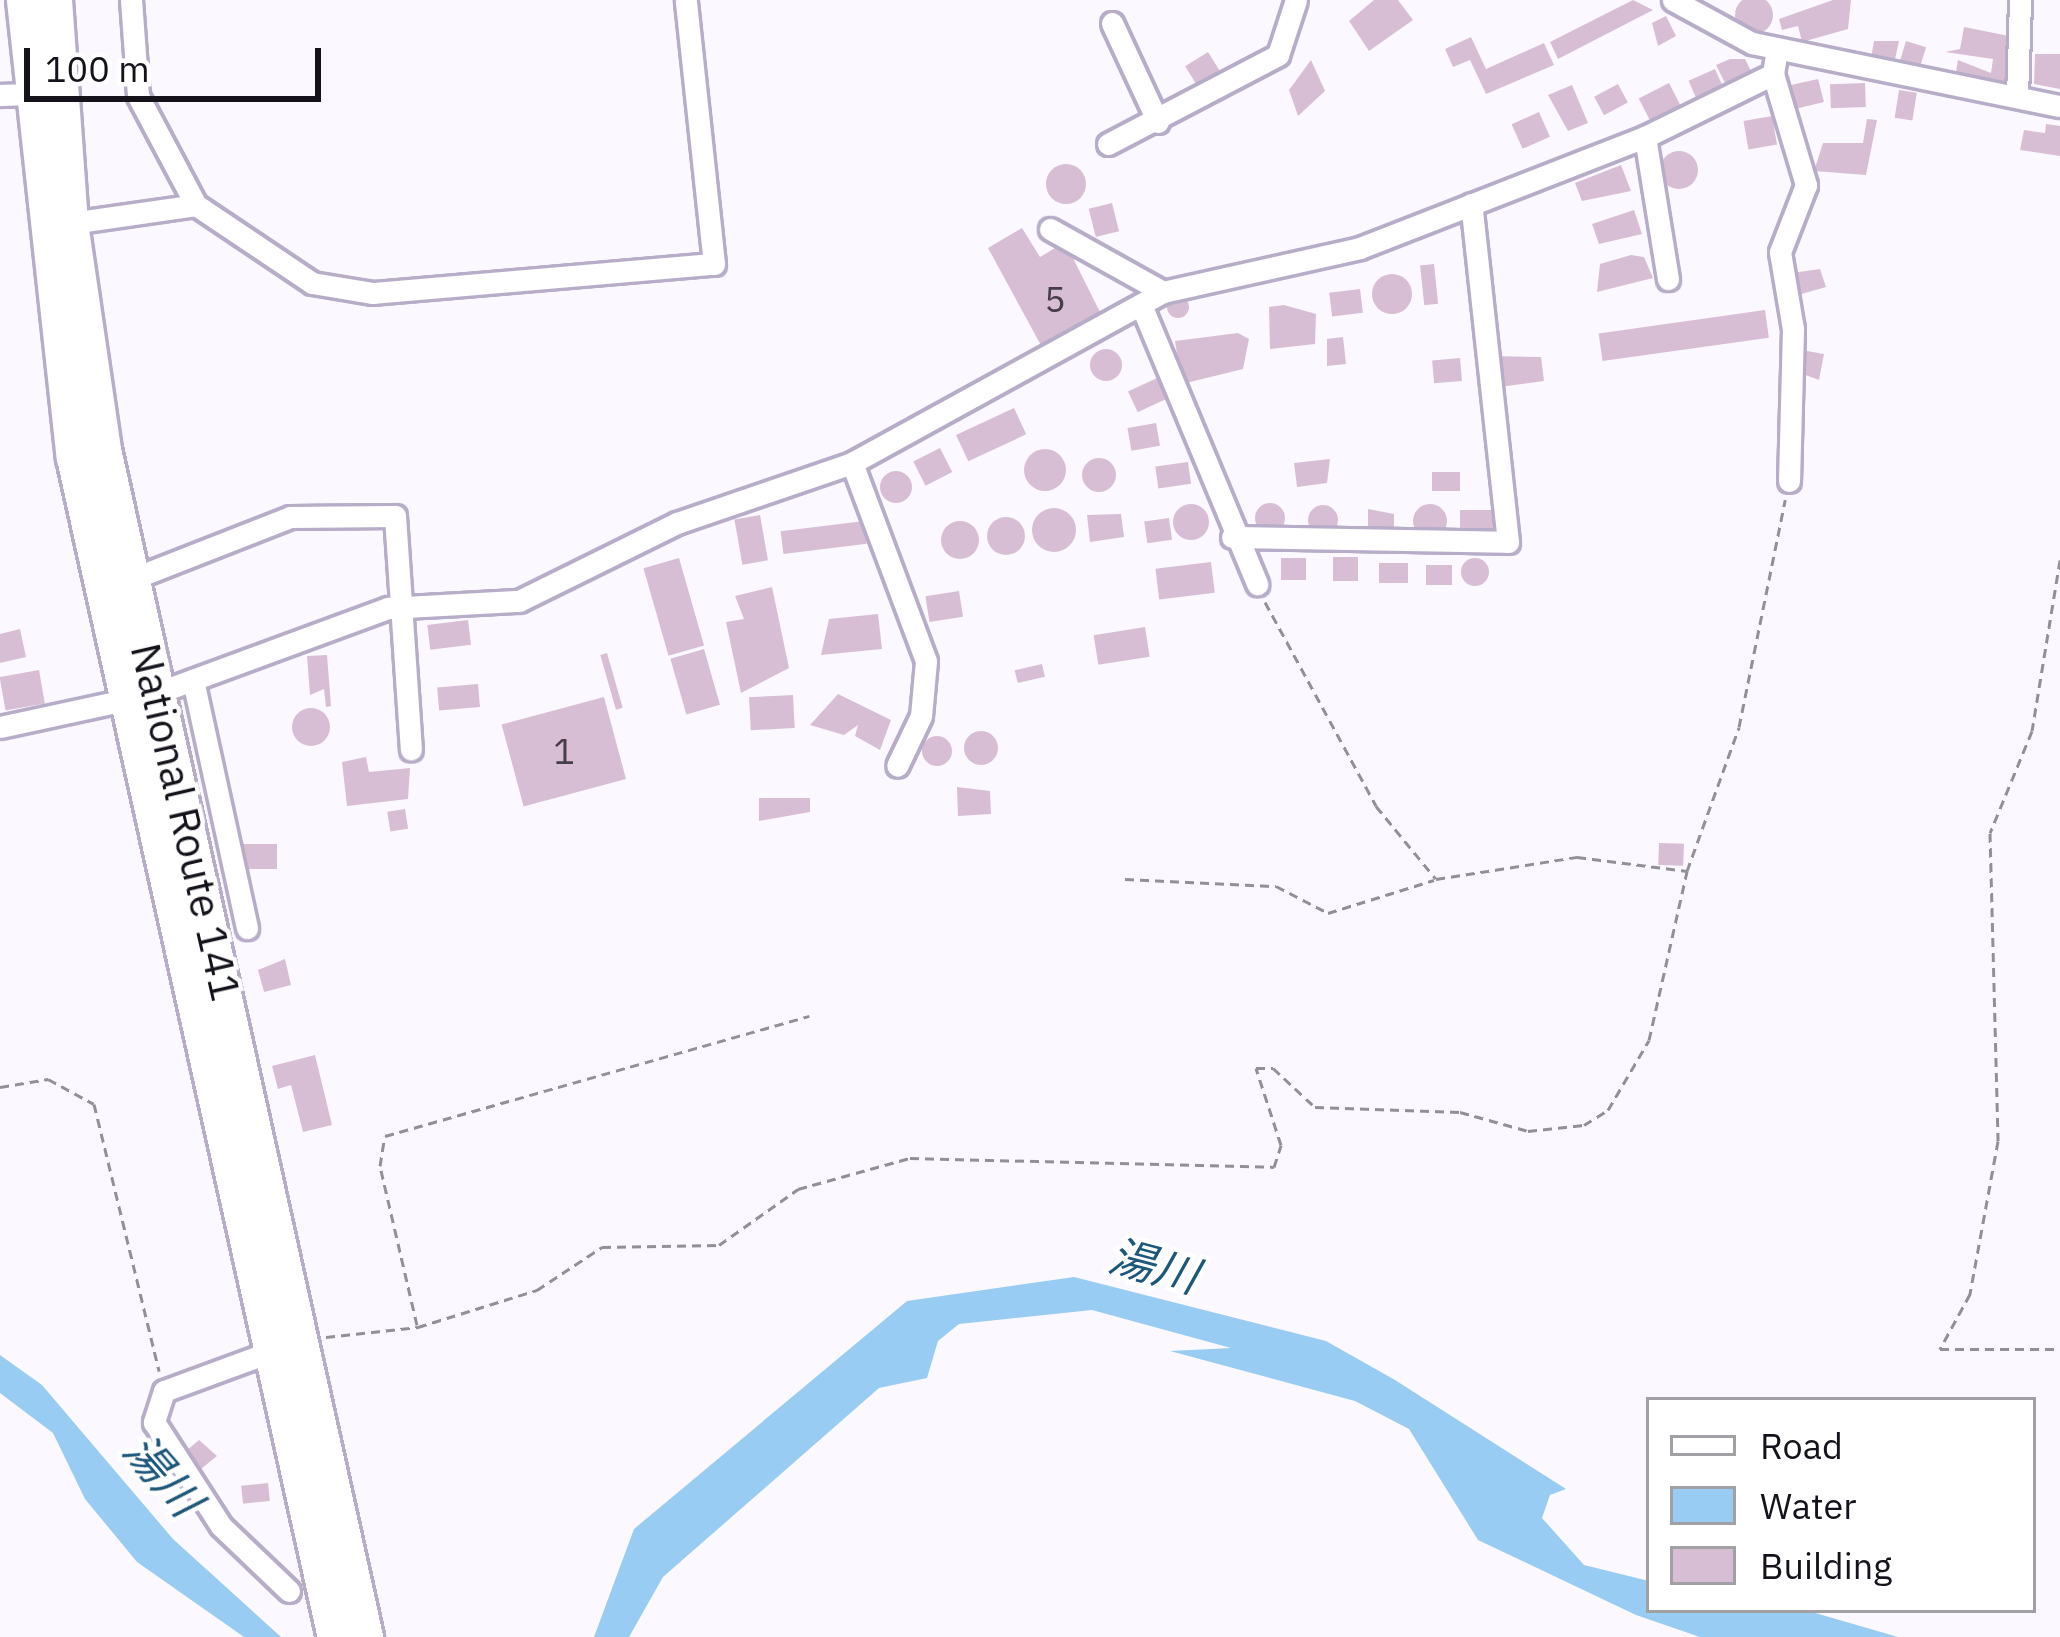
<!DOCTYPE html>
<meta charset="utf-8">
<style>
body{margin:0}
#map{position:relative;width:2060px;height:1637px;overflow:hidden;background:#fbf9ff;font-family:"IBM Plex Sans","Noto Sans JP",sans-serif}
div>[style]{position:absolute}
.water>*{inset:0;background:#98ccf2}
.building>*{inset:0;background:#d8bed4;transform-origin:0 0}
.round{border-radius:50%}
.path>*{height:3px;margin-top:-1.5px;transform-origin:0;background:repeating-linear-gradient(90deg,#928f97 0 9px,transparent 0 15px)}
.roads{filter:drop-shadow(3px 0 #b7adc9) drop-shadow(-3px 0 #b7adc9) drop-shadow(0 3px #b7adc9) drop-shadow(0 -3px #b7adc9)}
.minor>*{height:21px;margin:-10.5px;padding:0 10.5px;transform-origin:10.5px;border-radius:10.5px;background:#fff}
.highway>*{height:33px;margin:-16.5px;padding:0 16.5px;transform-origin:16.5px;border-radius:16.5px;background:#fff}
span{translate:-50% -50%;white-space:nowrap;text-align:center;line-height:1.15;-webkit-text-stroke:9px #fff;paint-order:stroke}
.number-label{font-size:36px;color:#463d49}
.number-label span{-webkit-text-stroke-width:0}
.street-label{font-size:42px;color:#15121b}
.water-label{font-size:45px;color:#1c587c;font-style:italic}
.legend{position:absolute;left:1646px;top:1397px;width:390px;height:216px;box-sizing:border-box;background:#fff;border:3px solid #a1a0a4;margin:0;padding:15px 21px;list-style:none;font-size:36px;color:#15121b}
.legend li{display:flex;align-items:center;gap:24px;height:60px}
.legend b{width:60px;border:3px solid #a1a0a4}
.scale{position:absolute;left:24px;top:48px;width:297px;height:54px;box-sizing:border-box;border:6px solid #15121b;border-top:0;padding-left:15px;font-size:36px;line-height:42px;white-space:nowrap;color:#15121b;-webkit-text-stroke:9px #fff;paint-order:stroke}
</style>
<div id="map">
<div class="water">
<i style="clip-path:polygon(1074px 1277px,1326px 1341px,1395px 1380px,1566px 1489px,1550px 1495px,1542px 1518px,1584px 1565px,1649px 1581px,1649px 1610px,1805px 1610px,1898px 1637px,1700px 1637px,1636px 1615px,1478px 1540px,1409px 1429px,1355px 1401px,1170px 1351px,1231px 1348px,1092px 1310px,959px 1324px,938px 1341px,927px 1378px,879px 1388px,663px 1577px,629px 1637px,594px 1637px,634px 1529px,907px 1301px)"></i>
<i style="clip-path:polygon(0 1355px,42px 1385px,173px 1539px,281px 1637px,244px 1637px,137px 1562px,85px 1499px,53px 1433px,0 1393px)"></i>
</div>
<div class="building">
<i class="round" style="left:1735px;top:-4px;width:38px;height:38px"></i>
<i style="clip-path:polygon(1374px 0,1398px 0,1413px 20px,1369px 51px,1349px 21px)"></i>
<i style="clip-path:polygon(1633px 0,1653px 10px,1558px 59px,1550px 42px)"></i>
<i style="clip-path:polygon(1833px 0,1851px 0,1848px 29px,1802px 42px,1798px 26px,1782px 30px,1779px 19px)"></i>
<i style="clip-path:polygon(1666px 16px,1676px 36px,1658px 46px,1652px 23px)"></i>
<i style="clip-path:polygon(1964px 27px,2014px 37px,2003px 89px,1955px 78px,1958px 60px,1991px 73px,1993px 59px,1945px 52px,1960px 49px)"></i>
<i style="clip-path:polygon(1471px 37px,1486px 69px,1544px 43px,1554px 65px,1486px 94px,1470px 60px,1453px 67px,1445px 49px)"></i>
<i style="clip-path:polygon(1874px 41px,1899px 41px,1894px 64px,1871px 58px)"></i>
<i style="left:1906px;top:41px;width:21px;height:25px;rotate:17deg"></i>
<i style="left:1208px;top:52px;width:22px;height:27px;rotate:58deg"></i>
<i style="clip-path:polygon(2035px 54px,2060px 54px,2060px 89px,2034px 84px)"></i>
<i style="clip-path:polygon(1730px 59px,1745px 59px,1753px 75px,1727px 87px,1716px 65px)"></i>
<i style="clip-path:polygon(1311px 60px,1325px 91px,1298px 116px,1289px 90px)"></i>
<i style="left:1715px;top:69px;width:22px;height:29px;rotate:66deg"></i>
<i style="clip-path:polygon(1789px 75px,1791px 85px,1818px 79px,1824px 102px,1791px 110px)"></i>
<i style="left:1669px;top:83px;width:29px;height:34px;rotate:63deg"></i>
<i style="left:1865px;top:83px;width:24px;height:35px;rotate:88deg"></i>
<i style="left:1618px;top:84px;width:21px;height:27px;rotate:62deg"></i>
<i style="clip-path:polygon(1572px 85px,1588px 123px,1568px 131px,1548px 95px)"></i>
<i style="left:1899px;top:90px;width:18px;height:28px;rotate:9deg"></i>
<i style="left:1539px;top:112px;width:27px;height:30px;rotate:66deg"></i>
<i style="left:1772px;top:116px;width:29px;height:29px;rotate:80deg"></i>
<i style="clip-path:polygon(1867px 119px,1877px 120px,1866px 175px,1814px 171px,1823px 143px,1863px 143px)"></i>
<i style="clip-path:polygon(2046px 124px,2060px 126px,2060px 156px,2020px 150px,2024px 130px,2045px 133px)"></i>
<i class="round" style="left:1660px;top:151px;width:38px;height:38px"></i>
<i class="round" style="left:1046px;top:164px;width:40px;height:40px"></i>
<i style="clip-path:polygon(1621px 165px,1631px 191px,1582px 201px,1575px 183px)"></i>
<i style="left:1112px;top:203px;width:29px;height:24px;rotate:76deg"></i>
<i style="clip-path:polygon(1634px 210px,1642px 234px,1599px 244px,1592px 224px)"></i>
<i style="clip-path:polygon(1022px 228px,1040px 257px,1065px 242px,1102px 316px,1043px 349px,988px 248px)"></i>
<i style="clip-path:polygon(1631px 255px,1644px 257px,1653px 278px,1597px 292px,1600px 264px)"></i>
<i style="left:1434px;top:264px;width:40px;height:14px;rotate:84deg"></i>
<i style="clip-path:polygon(1820px 269px,1826px 287px,1798px 295px,1792px 273px)"></i>
<i class="round" style="left:1372px;top:274px;width:40px;height:40px"></i>
<i style="left:1360px;top:289px;width:24px;height:31px;rotate:83deg"></i>
<i class="round" style="left:1167px;top:296px;width:22px;height:22px"></i>
<i style="clip-path:polygon(1284px 305px,1316px 314px,1315px 344px,1270px 349px,1269px 307px)"></i>
<i style="left:1765px;top:310px;width:28px;height:168px;rotate:82deg"></i>
<i style="clip-path:polygon(1238px 333px,1249px 339px,1243px 369px,1182px 384px,1175px 341px)"></i>
<i style="clip-path:polygon(1343px 337px,1346px 364px,1327px 366px,1327px 339px)"></i>
<i style="clip-path:polygon(1796px 349px,1824px 354px,1819px 380px,1792px 370px)"></i>
<i class="round" style="left:1090px;top:349px;width:32px;height:32px"></i>
<i style="clip-path:polygon(1489px 356px,1541px 357px,1544px 381px,1499px 387px)"></i>
<i style="left:1460px;top:358px;width:23px;height:28px;rotate:85deg"></i>
<i style="left:1157px;top:378px;width:23px;height:32px;rotate:65deg"></i>
<i style="left:1014px;top:408px;width:29px;height:64px;rotate:65deg"></i>
<i style="left:1156px;top:423px;width:23px;height:29px;rotate:80deg"></i>
<i style="left:940px;top:448px;width:27px;height:30px;rotate:63deg"></i>
<i class="round" style="left:1024px;top:449px;width:42px;height:42px"></i>
<i class="round" style="left:1082px;top:458px;width:34px;height:34px"></i>
<i style="clip-path:polygon(1330px 459px,1327px 483px,1297px 487px,1294px 463px)"></i>
<i style="left:1188px;top:462px;width:22px;height:33px;rotate:82deg"></i>
<i class="round" style="left:880px;top:471px;width:32px;height:32px"></i>
<i style="left:1460px;top:472px;width:19px;height:28px;rotate:90deg"></i>
<i class="round" style="left:1255px;top:503px;width:30px;height:30px"></i>
<i class="round" style="left:1173px;top:504px;width:36px;height:36px"></i>
<i class="round" style="left:1413px;top:504px;width:34px;height:34px"></i>
<i class="round" style="left:1308px;top:505px;width:30px;height:30px"></i>
<i class="round" style="left:1032px;top:508px;width:44px;height:44px"></i>
<i style="clip-path:polygon(1368px 509px,1394px 514px,1394px 532px,1368px 532px)"></i>
<i style="left:1497px;top:510px;width:20px;height:37px;rotate:90deg"></i>
<i style="clip-path:polygon(1121px 514px,1124px 537px,1090px 542px,1087px 515px)"></i>
<i style="left:760px;top:515px;width:46px;height:26px;rotate:80deg"></i>
<i class="round" style="left:987px;top:517px;width:38px;height:38px"></i>
<i style="left:1169px;top:518px;width:22px;height:25px;rotate:82deg"></i>
<i class="round" style="left:941px;top:521px;width:38px;height:38px"></i>
<i style="left:864px;top:521px;width:23px;height:84px;rotate:83deg"></i>
<i style="left:1333px;top:557px;width:25px;height:24px"></i>
<i class="round" style="left:1461px;top:558px;width:28px;height:28px"></i>
<i style="left:679px;top:558px;width:91px;height:37px;rotate:74deg"></i>
<i style="left:1281px;top:558px;width:25px;height:22px"></i>
<i style="left:1211px;top:562px;width:31px;height:56px;rotate:83deg"></i>
<i style="left:1408px;top:563px;width:20px;height:29px;rotate:90deg"></i>
<i style="left:1426px;top:565px;width:26px;height:20px"></i>
<i style="clip-path:polygon(772px 587px,789px 668px,741px 693px,726px 622px,744px 619px,735px 596px)"></i>
<i style="left:959px;top:591px;width:26px;height:34px;rotate:81deg"></i>
<i style="clip-path:polygon(878px 614px,882px 649px,821px 655px,829px 619px)"></i>
<i style="left:468px;top:620px;width:25px;height:41px;rotate:83deg"></i>
<i style="left:1145px;top:627px;width:30px;height:52px;rotate:81deg"></i>
<i style="clip-path:polygon(20px 629px,26px 657px,0 663px,0 634px)"></i>
<i style="left:704px;top:649px;width:58px;height:35px;rotate:74deg"></i>
<i style="left:607px;top:653px;width:57px;height:7px;rotate:74deg"></i>
<i style="clip-path:polygon(327px 655px,331px 706px,326px 707px,324px 689px,310px 695px,307px 656px)"></i>
<i style="left:1042px;top:664px;width:13px;height:28px;rotate:77deg"></i>
<i style="left:39px;top:670px;width:34px;height:40px;rotate:80deg"></i>
<i style="left:478px;top:684px;width:23px;height:41px;rotate:85deg"></i>
<i style="clip-path:polygon(838px 694px,891px 720px,880px 750px,855px 736px,858px 725px,844px 735px,810px 725px)"></i>
<i style="left:793px;top:695px;width:33px;height:44px;rotate:87deg"></i>
<i style="left:604px;top:697px;width:85px;height:106px;rotate:75deg"></i>
<i class="round" style="left:292px;top:708px;width:38px;height:38px"></i>
<i class="round" style="left:964px;top:731px;width:34px;height:34px"></i>
<i class="round" style="left:922px;top:736px;width:30px;height:30px"></i>
<i style="clip-path:polygon(366px 757px,369px 772px,410px 768px,408px 799px,347px 806px,342px 762px)"></i>
<i style="clip-path:polygon(957px 787px,990px 791px,991px 814px,958px 816px)"></i>
<i style="clip-path:polygon(759px 798px,810px 798px,810px 812px,759px 821px)"></i>
<i style="left:405px;top:809px;width:20px;height:18px;rotate:81deg"></i>
<i style="left:1659px;top:843px;width:25px;height:22px;rotate:2deg"></i>
<i style="left:277px;top:844px;width:25px;height:35px;rotate:90deg"></i>
<i style="clip-path:polygon(285px 959px,291px 985px,264px 992px,258px 970px)"></i>
<i style="clip-path:polygon(315px 1055px,332px 1125px,303px 1132px,291px 1085px,278px 1089px,272px 1066px)"></i>
<i style="clip-path:polygon(199px 1440px,217px 1456px,201px 1469px,186px 1451px)"></i>
<i style="left:268px;top:1483px;width:18px;height:27px;rotate:84deg"></i>
</div>
<div class="path">
<i style="left:2060px;top:560px;width:173px;rotate:99.3deg"></i>
<i style="left:2032px;top:731px;width:110px;rotate:112.4deg"></i>
<i style="left:1990px;top:833px;width:308px;rotate:88.5deg"></i>
<i style="left:1998px;top:1141px;width:156px;rotate:100.4deg"></i>
<i style="left:1970px;top:1294px;width:63px;rotate:118.6deg"></i>
<i style="left:1940px;top:1349px;width:120px"></i>
<i style="left:1265px;top:602px;width:232px;rotate:61.4deg"></i>
<i style="left:1376px;top:806px;width:94px;rotate:50.6deg"></i>
<i style="left:1436px;top:879px;width:143px;rotate:-8.9deg"></i>
<i style="left:1577px;top:857px;width:111px;rotate:7.3deg"></i>
<i style="left:1687px;top:871px;width:153px;rotate:-70.1deg"></i>
<i style="left:1739px;top:727px;width:232px;rotate:-78.5deg"></i>
<i style="left:1125px;top:879px;width:151px;rotate:2.7deg"></i>
<i style="left:1276px;top:886px;width:59px;rotate:27.4deg"></i>
<i style="left:1328px;top:913px;width:111px;rotate:-17.3deg"></i>
<i style="left:0;top:1087px;width:49px;rotate:-9.5deg"></i>
<i style="left:48px;top:1079px;width:52px;rotate:28.5deg"></i>
<i style="left:94px;top:1104px;width:275px;rotate:76.3deg"></i>
<i style="left:417px;top:1325px;width:163px;rotate:-103.1deg"></i>
<i style="left:380px;top:1166px;width:30px;rotate:-81deg"></i>
<i style="left:385px;top:1136px;width:441px;rotate:-15.8deg"></i>
<i style="left:326px;top:1337px;width:93px;rotate:-6.2deg"></i>
<i style="left:418px;top:1327px;width:125px;rotate:-17.3deg"></i>
<i style="left:537px;top:1290px;width:78px;rotate:-33.5deg"></i>
<i style="left:602px;top:1247px;width:117px;rotate:-1deg"></i>
<i style="left:719px;top:1245px;width:97px;rotate:-35.3deg"></i>
<i style="left:798px;top:1189px;width:116px;rotate:-15.5deg"></i>
<i style="left:910px;top:1158px;width:364px;rotate:1.4deg"></i>
<i style="left:1274px;top:1167px;width:23px;rotate:-72deg"></i>
<i style="left:1281px;top:1145px;width:81px;rotate:-108deg"></i>
<i style="left:1256px;top:1068px;width:17px"></i>
<i style="left:1273px;top:1068px;width:57px;rotate:42.9deg"></i>
<i style="left:1315px;top:1107px;width:145px;rotate:2deg"></i>
<i style="left:1460px;top:1112px;width:71px;rotate:15.6deg"></i>
<i style="left:1528px;top:1131px;width:56px;rotate:-6.1deg"></i>
<i style="left:1584px;top:1125px;width:28px;rotate:-32deg"></i>
<i style="left:1608px;top:1110px;width:81px;rotate:-59.6deg"></i>
<i style="left:1649px;top:1040px;width:173px;rotate:-77.3deg"></i>
</div>
<div class="roads">
<div class="minor">
<i style="left:131px;top:0;width:96px;rotate:85.8deg"></i>
<i style="left:138px;top:96px;width:123px;rotate:62deg"></i>
<i style="left:1673px;top:0;width:90px;rotate:28.6deg"></i>
<i style="left:1752px;top:43px;width:314px;rotate:11.6deg"></i>
<i style="left:1112px;top:23px;width:109px;rotate:65.1deg"></i>
<i style="left:1773px;top:74px;width:116px;rotate:73.4deg"></i>
<i style="left:1806px;top:185px;width:72px;rotate:111.2deg"></i>
<i style="left:1780px;top:252px;width:78px;rotate:80.4deg"></i>
<i style="left:1793px;top:329px;width:152px;rotate:91.5deg"></i>
<i style="left:0;top:95px;width:29px;rotate:-2deg"></i>
<i style="left:2017px;top:97px;width:97px;rotate:-88.2deg"></i>
<i style="left:1645px;top:137px;width:144px;rotate:80.8deg"></i>
<i style="left:1108px;top:144px;width:192px;rotate:-27.6deg"></i>
<i style="left:1278px;top:55px;width:58px;rotate:-71.9deg"></i>
<i style="left:64px;top:224px;width:133px;rotate:-8.2deg"></i>
<i style="left:196px;top:205px;width:140px;rotate:33.9deg"></i>
<i style="left:312px;top:283px;width:62px;rotate:9.3deg"></i>
<i style="left:373px;top:293px;width:342px;rotate:-4.9deg"></i>
<i style="left:714px;top:264px;width:265px;rotate:-96.1deg"></i>
<i style="left:1050px;top:229px;width:129px;rotate:29.1deg"></i>
<i style="left:1144px;top:312px;width:295px;rotate:67.4deg"></i>
<i style="left:852px;top:463px;width:211px;rotate:69.5deg"></i>
<i style="left:926px;top:661px;width:55px;rotate:95.2deg"></i>
<i style="left:921px;top:716px;width:55px;rotate:115.6deg"></i>
<i style="left:1232px;top:537px;width:276px;rotate:1deg"></i>
<i style="left:1508px;top:542px;width:340px;rotate:-96.2deg"></i>
<i style="left:132px;top:579px;width:170px;rotate:-21.4deg"></i>
<i style="left:290px;top:517px;width:105px;rotate:-0.5deg"></i>
<i style="left:395px;top:516px;width:234px;rotate:86.1deg"></i>
<i style="left:193px;top:680px;width:254px;rotate:77.7deg"></i>
<i style="left:0;top:727px;width:161px;rotate:-12.2deg"></i>
<i style="left:157px;top:693px;width:246px;rotate:-20.2deg"></i>
<i style="left:388px;top:608px;width:131px;rotate:-3.1deg"></i>
<i style="left:519px;top:601px;width:176px;rotate:-26.3deg"></i>
<i style="left:677px;top:523px;width:185px;rotate:-18.9deg"></i>
<i style="left:852px;top:463px;width:355px;rotate:-28.8deg"></i>
<i style="left:1163px;top:292px;width:202px;rotate:-12.6deg"></i>
<i style="left:1360px;top:248px;width:306px;rotate:-21.3deg"></i>
<i style="left:1645px;top:137px;width:143px;rotate:-26.2deg"></i>
<i style="left:1773px;top:74px;width:26px;rotate:-81deg"></i>
<i style="left:270px;top:1352px;width:113px;rotate:159.8deg"></i>
<i style="left:164px;top:1391px;width:33px;rotate:108deg"></i>
<i style="left:154px;top:1422px;width:124px;rotate:57.2deg"></i>
<i style="left:221px;top:1526px;width:94px;rotate:43.7deg"></i>
</div>
<div class="highway">
<i style="left:23px;top:0;width:460px;rotate:83.8deg"></i>
<i style="left:73px;top:457px;width:1209px;rotate:77.53deg"></i>
<i style="left:55px;top:0;width:224px;rotate:85.9deg"></i>
<i style="left:71px;top:223px;width:228px;rotate:81.7deg"></i>
<i style="left:104px;top:449px;width:1217px;rotate:77.56deg"></i>
</div>
</div>
<div class="number-label">
<span style="left:1055px;top:299px">5</span>
<span style="left:564px;top:751px">1</span>
</div>
<div class="street-label">
<span style="left:186px;top:822px;rotate:77deg">National Route 141</span>
</div>
<div class="water-label">
<span style="left:1154px;top:1266px;rotate:15deg">湯川</span>
<span style="left:163px;top:1475px;rotate:49deg">湯川</span>
</div>
<ul class="legend">
<li><b style="height:15px;background:#fff"></b>Road</li>
<li><b style="height:33px;background:#98ccf2"></b>Water</li>
<li><b style="height:33px;background:#d8bed4"></b>Building</li>
</ul>
<div class="scale">100 m</div>
</div>
